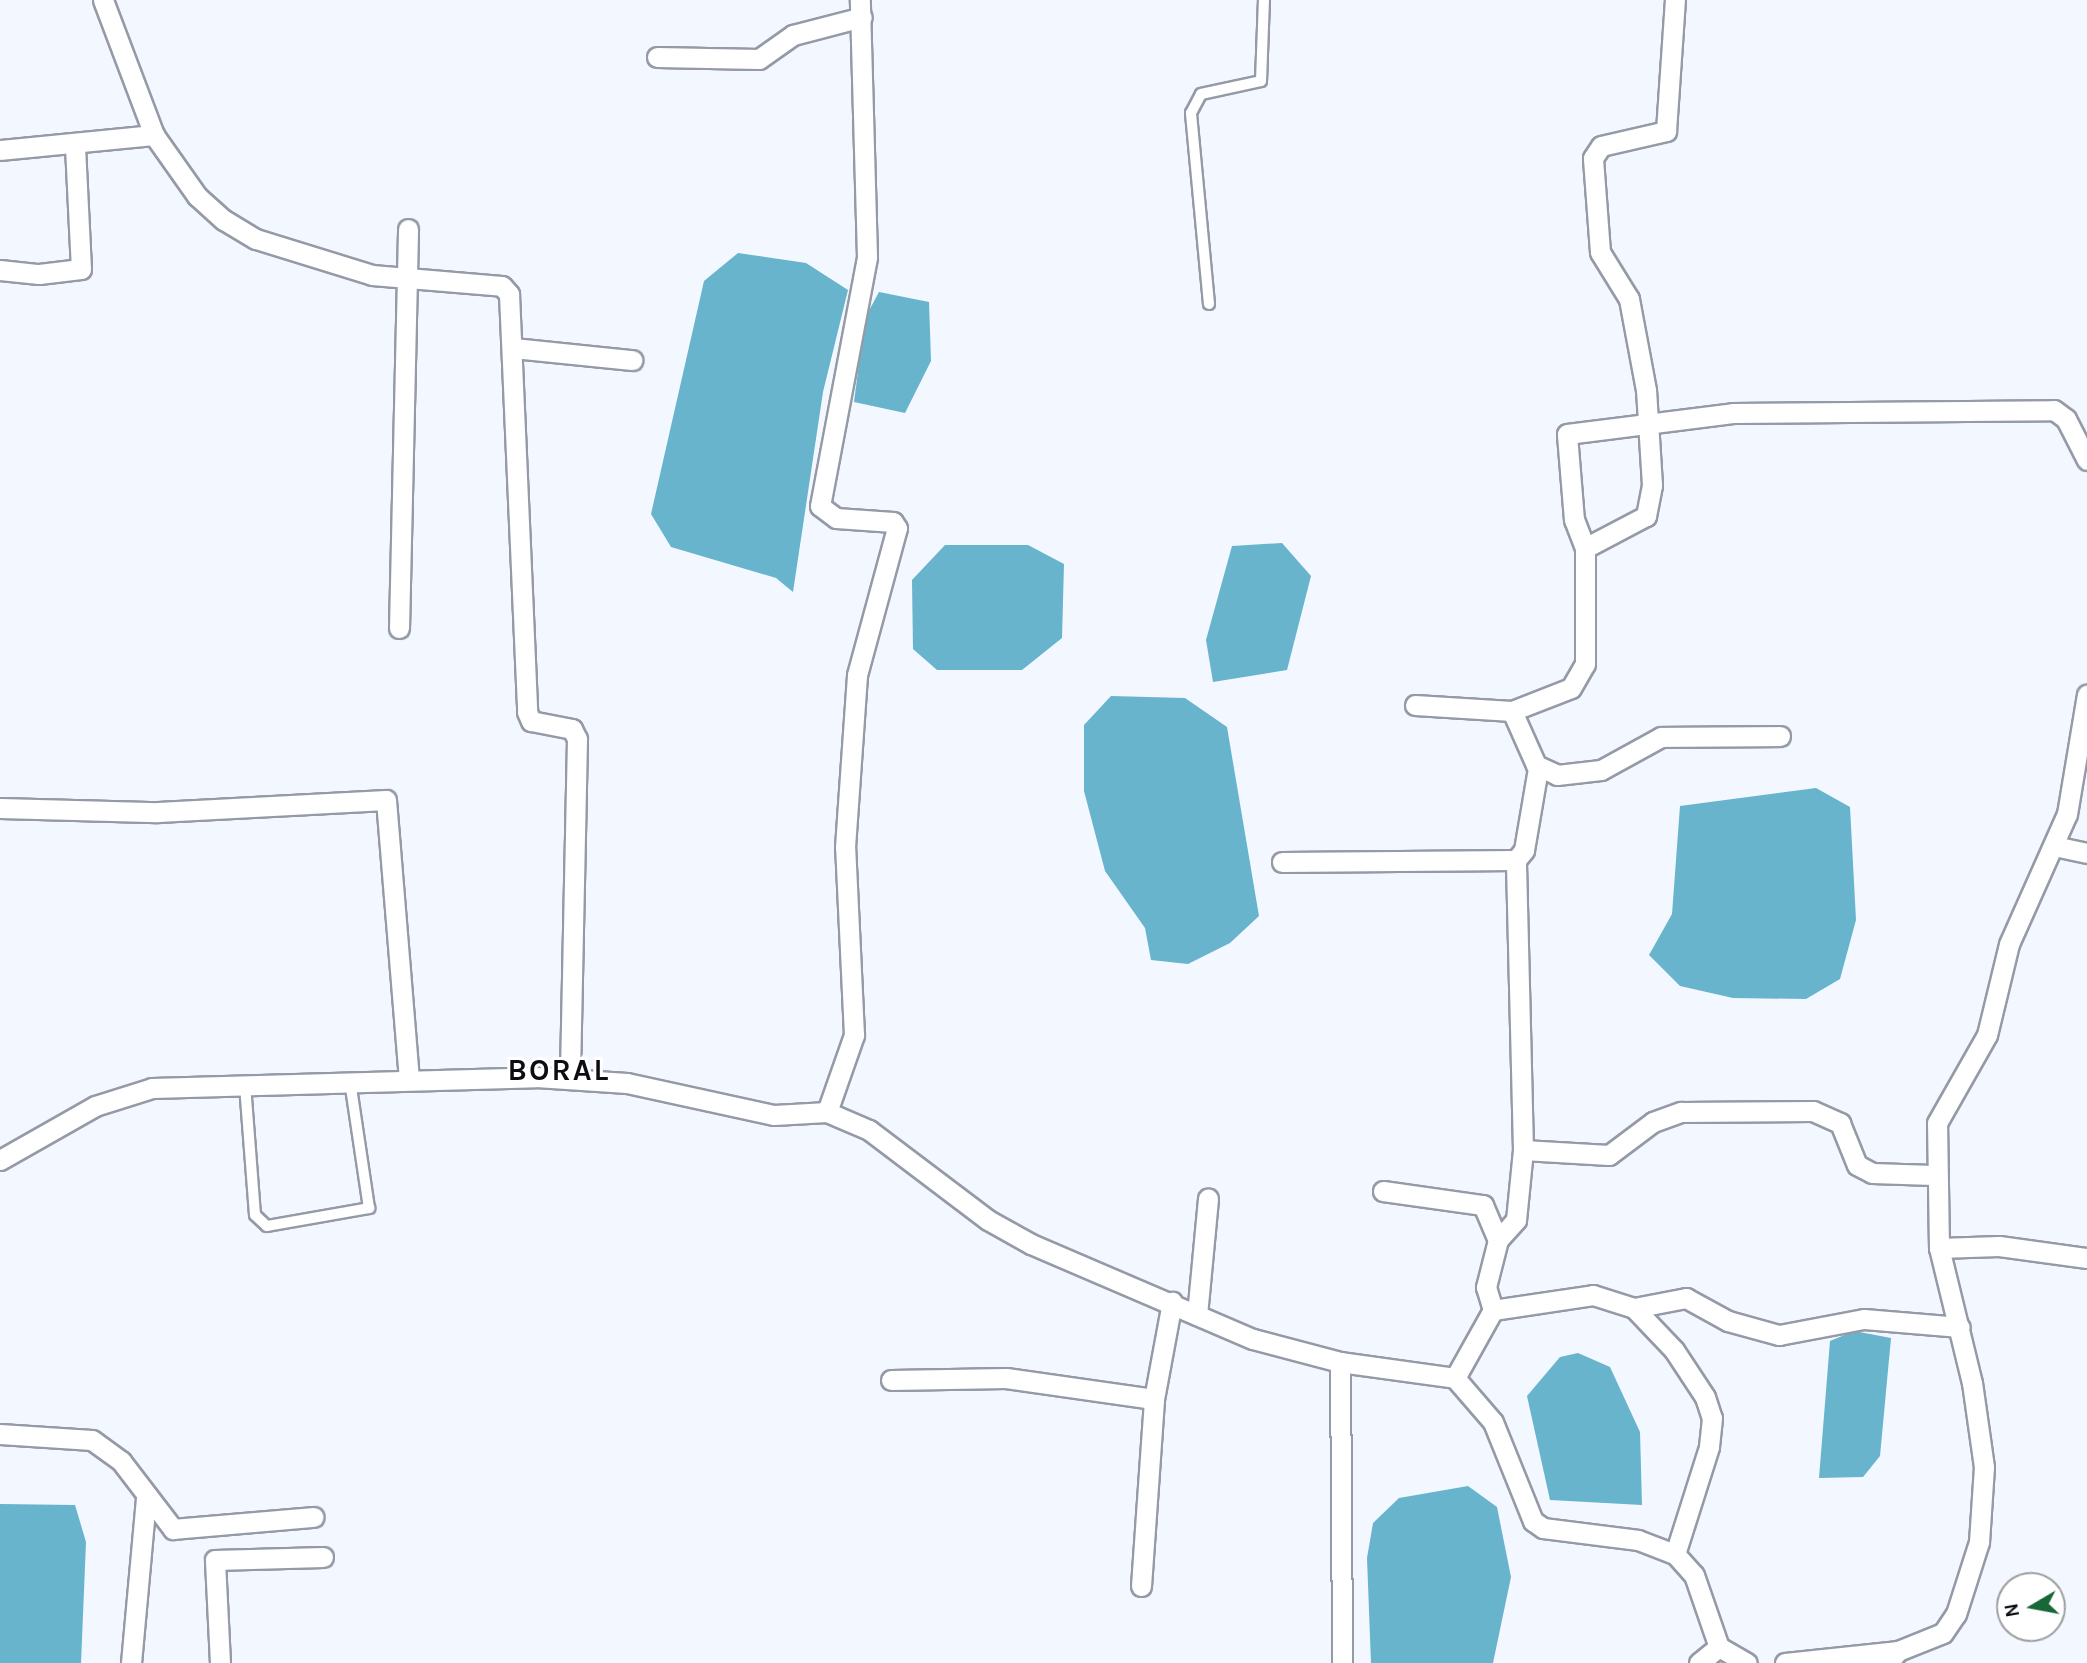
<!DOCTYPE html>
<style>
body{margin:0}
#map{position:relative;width:2087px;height:1663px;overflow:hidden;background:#f3f7ff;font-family:Karla,sans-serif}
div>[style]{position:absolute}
.water>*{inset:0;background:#67b4cc}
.roads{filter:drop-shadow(2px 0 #949aa6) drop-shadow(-2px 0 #949aa6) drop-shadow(0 2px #949aa6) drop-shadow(0 -2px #949aa6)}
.lane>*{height:10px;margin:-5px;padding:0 5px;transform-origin:5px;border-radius:5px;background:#fff}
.street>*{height:19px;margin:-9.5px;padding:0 9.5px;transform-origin:9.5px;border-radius:9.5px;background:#fff}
span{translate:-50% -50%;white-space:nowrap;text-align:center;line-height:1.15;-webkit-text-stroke:6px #fff;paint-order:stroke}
.district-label{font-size:30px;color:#0b0d12;font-weight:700;letter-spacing:2px}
.north{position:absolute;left:1996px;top:1572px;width:70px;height:70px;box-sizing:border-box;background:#fff;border:2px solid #9d9ea0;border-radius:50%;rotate:260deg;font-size:19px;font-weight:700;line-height:28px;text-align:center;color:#0b0d12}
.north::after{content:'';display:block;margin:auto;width:24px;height:32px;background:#186737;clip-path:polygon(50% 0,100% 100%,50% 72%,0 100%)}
</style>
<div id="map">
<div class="water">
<i style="clip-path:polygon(738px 253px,806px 263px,848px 290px,823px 392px,793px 592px,776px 578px,671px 547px,651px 514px,704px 281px)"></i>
<i style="clip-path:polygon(879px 292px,929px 302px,931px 361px,905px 413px,854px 402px,865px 318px)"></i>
<i style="clip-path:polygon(1282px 543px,1311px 576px,1287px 670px,1213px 682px,1206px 640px,1232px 546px)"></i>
<i style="clip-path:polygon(945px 545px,1028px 545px,1064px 564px,1062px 638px,1022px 670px,937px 670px,913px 649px,912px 580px)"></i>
<i style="clip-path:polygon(1111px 696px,1185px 698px,1227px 727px,1259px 916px,1230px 943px,1188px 964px,1151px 960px,1145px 928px,1105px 871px,1084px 791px,1084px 725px)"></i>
<i style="clip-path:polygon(1816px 788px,1850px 807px,1856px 920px,1840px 979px,1806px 999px,1733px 998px,1680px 986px,1649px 955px,1672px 914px,1680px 806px)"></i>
<i style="clip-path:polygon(1854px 1331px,1891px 1338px,1880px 1456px,1863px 1477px,1819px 1478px,1830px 1341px)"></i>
<i style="clip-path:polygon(1578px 1353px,1610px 1367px,1640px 1432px,1642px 1505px,1550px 1500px,1527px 1396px,1560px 1357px)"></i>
<i style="clip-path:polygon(1468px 1486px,1497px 1507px,1511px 1577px,1493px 1663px,1371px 1663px,1367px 1558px,1373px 1523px,1399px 1498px)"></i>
<i style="clip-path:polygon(0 1504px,75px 1505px,86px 1542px,81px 1663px,0 1663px)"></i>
</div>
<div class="roads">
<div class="lane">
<i style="left:1209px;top:304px;width:192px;rotate:-95.4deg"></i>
<i style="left:1191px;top:113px;width:21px;rotate:-62deg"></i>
<i style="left:1201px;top:94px;width:61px;rotate:-12.2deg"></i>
<i style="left:1261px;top:81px;width:81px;rotate:-87.9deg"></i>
<i style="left:245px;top:1085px;width:130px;rotate:85.6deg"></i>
<i style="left:255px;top:1215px;width:16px;rotate:43deg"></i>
<i style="left:267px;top:1226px;width:104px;rotate:-10deg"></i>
<i style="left:369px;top:1208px;width:128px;rotate:-98.5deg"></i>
</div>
<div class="street">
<i style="left:103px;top:0;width:144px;rotate:69.3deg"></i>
<i style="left:154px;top:135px;width:75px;rotate:54.8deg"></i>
<i style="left:197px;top:196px;width:36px;rotate:42deg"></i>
<i style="left:224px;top:220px;width:37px;rotate:31deg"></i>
<i style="left:256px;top:239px;width:121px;rotate:17.2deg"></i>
<i style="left:372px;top:275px;width:130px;rotate:4.8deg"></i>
<i style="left:502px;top:286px;width:11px;rotate:49deg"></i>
<i style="left:509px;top:294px;width:418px;rotate:87.5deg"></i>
<i style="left:527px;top:712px;width:10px;rotate:66deg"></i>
<i style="left:531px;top:721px;width:42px;rotate:11deg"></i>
<i style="left:572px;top:729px;width:11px;rotate:63deg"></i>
<i style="left:577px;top:739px;width:340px;rotate:91.2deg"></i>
<i style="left:657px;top:57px;width:102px;rotate:1.1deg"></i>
<i style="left:759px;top:59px;width:42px;rotate:-35.2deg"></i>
<i style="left:793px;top:35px;width:71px;rotate:-14.6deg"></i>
<i style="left:0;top:150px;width:155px;rotate:-5.6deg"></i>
<i style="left:0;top:270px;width:39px;rotate:6deg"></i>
<i style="left:39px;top:274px;width:42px;rotate:-6.8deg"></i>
<i style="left:81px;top:269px;width:123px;rotate:-92.8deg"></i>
<i style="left:513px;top:348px;width:120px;rotate:5.8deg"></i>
<i style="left:1585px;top:548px;width:30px;rotate:-111deg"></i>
<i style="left:1574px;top:520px;width:86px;rotate:-94.7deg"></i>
<i style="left:1567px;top:434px;width:167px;rotate:-7.2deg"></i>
<i style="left:1733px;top:413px;width:321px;rotate:-0.5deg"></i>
<i style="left:2054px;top:410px;width:15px;rotate:37deg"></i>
<i style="left:2066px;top:419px;width:46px;rotate:62.9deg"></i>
<i style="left:399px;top:628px;width:399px;rotate:-88.7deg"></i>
<i style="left:1415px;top:705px;width:97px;rotate:3.5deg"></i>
<i style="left:1512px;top:711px;width:63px;rotate:-21.3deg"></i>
<i style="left:1571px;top:688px;width:28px;rotate:-60deg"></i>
<i style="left:1585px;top:664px;width:116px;rotate:-90deg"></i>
<i style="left:1585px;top:548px;width:69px;rotate:-27.7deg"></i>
<i style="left:1646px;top:516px;width:32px;rotate:-79deg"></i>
<i style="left:1652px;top:485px;width:95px;rotate:-93.6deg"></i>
<i style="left:1646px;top:390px;width:93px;rotate:-100.6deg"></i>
<i style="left:1629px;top:299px;width:55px;rotate:-121.7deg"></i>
<i style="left:1600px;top:252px;width:94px;rotate:-94.3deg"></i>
<i style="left:1593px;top:158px;width:14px;rotate:-56deg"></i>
<i style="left:1601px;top:146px;width:67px;rotate:-13deg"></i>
<i style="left:1666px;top:131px;width:131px;rotate:-86.1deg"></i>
<i style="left:1512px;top:711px;width:59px;rotate:66deg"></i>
<i style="left:1536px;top:765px;width:23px;rotate:25deg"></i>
<i style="left:1557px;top:775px;width:44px;rotate:-6.5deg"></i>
<i style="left:1601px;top:770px;width:68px;rotate:-28.8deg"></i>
<i style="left:1661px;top:737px;width:119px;rotate:-0.5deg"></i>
<i style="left:0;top:808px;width:158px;rotate:1.5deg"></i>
<i style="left:158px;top:812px;width:228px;rotate:-3deg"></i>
<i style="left:386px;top:800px;width:281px;rotate:85.3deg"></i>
<i style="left:2054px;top:846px;width:34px;rotate:12deg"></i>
<i style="left:1282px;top:862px;width:234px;rotate:-0.5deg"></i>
<i style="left:1516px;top:860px;width:13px;rotate:-51deg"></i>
<i style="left:1524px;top:850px;width:83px;rotate:-80.3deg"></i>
<i style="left:827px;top:1112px;width:82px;rotate:-70.7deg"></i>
<i style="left:854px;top:1035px;width:188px;rotate:-92.7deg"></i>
<i style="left:845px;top:847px;width:172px;rotate:-86deg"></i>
<i style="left:857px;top:675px;width:152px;rotate:-74.8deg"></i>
<i style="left:897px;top:528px;width:7px;rotate:-124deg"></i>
<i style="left:893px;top:522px;width:57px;rotate:-176deg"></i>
<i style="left:836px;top:518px;width:20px;rotate:-143deg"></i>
<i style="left:820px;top:506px;width:253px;rotate:-79.3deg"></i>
<i style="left:867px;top:257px;width:257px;rotate:-91.6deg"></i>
<i style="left:1523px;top:1150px;width:86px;rotate:3.3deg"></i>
<i style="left:1609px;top:1155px;width:55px;rotate:-36.9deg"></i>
<i style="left:1653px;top:1122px;width:30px;rotate:-20deg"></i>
<i style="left:1681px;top:1112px;width:132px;rotate:-0.4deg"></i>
<i style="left:1813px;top:1111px;width:30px;rotate:24deg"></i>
<i style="left:1840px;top:1123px;width:45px;rotate:68deg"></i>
<i style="left:1857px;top:1165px;width:17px;rotate:28deg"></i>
<i style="left:1872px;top:1173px;width:61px;rotate:1.9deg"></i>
<i style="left:0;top:1160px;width:109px;rotate:-29.6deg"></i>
<i style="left:95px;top:1106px;width:60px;rotate:-17.5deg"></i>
<i style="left:152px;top:1088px;width:384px;rotate:-1.6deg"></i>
<i style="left:536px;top:1077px;width:91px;rotate:3.8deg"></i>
<i style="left:627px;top:1083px;width:150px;rotate:12.3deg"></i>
<i style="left:774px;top:1115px;width:53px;rotate:-3.2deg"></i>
<i style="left:827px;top:1112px;width:46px;rotate:23.2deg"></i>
<i style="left:869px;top:1130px;width:149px;rotate:37.1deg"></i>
<i style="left:988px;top:1220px;width:49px;rotate:29.2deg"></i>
<i style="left:1031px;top:1244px;width:241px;rotate:23.2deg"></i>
<i style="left:1253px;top:1339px;width:90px;rotate:14.8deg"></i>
<i style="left:1340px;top:1362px;width:116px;rotate:7.9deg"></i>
<i style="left:1455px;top:1378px;width:58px;rotate:49.2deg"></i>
<i style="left:1493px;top:1422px;width:107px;rotate:68deg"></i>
<i style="left:1533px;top:1521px;width:12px;rotate:35deg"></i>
<i style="left:1543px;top:1528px;width:96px;rotate:7.2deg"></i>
<i style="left:1638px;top:1540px;width:40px;rotate:21deg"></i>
<i style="left:1675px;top:1554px;width:28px;rotate:48deg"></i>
<i style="left:1694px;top:1575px;width:76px;rotate:70.9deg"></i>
<i style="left:1719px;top:1647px;width:32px;rotate:30deg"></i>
<i style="left:1383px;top:1191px;width:101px;rotate:8deg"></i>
<i style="left:1483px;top:1205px;width:38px;rotate:67deg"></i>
<i style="left:1498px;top:1240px;width:49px;rotate:104.3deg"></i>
<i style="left:1486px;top:1287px;width:24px;rotate:73deg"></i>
<i style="left:1498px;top:1240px;width:27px;rotate:-48deg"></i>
<i style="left:1516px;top:1220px;width:70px;rotate:-84.3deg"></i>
<i style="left:1523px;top:1150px;width:290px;rotate:-91.4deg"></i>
<i style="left:1939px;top:1248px;width:60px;rotate:-1.9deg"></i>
<i style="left:1999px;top:1246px;width:89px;rotate:7.8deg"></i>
<i style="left:1634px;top:1308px;width:53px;rotate:-10.9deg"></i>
<i style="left:1686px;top:1298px;width:48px;rotate:28.7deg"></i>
<i style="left:1728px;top:1321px;width:53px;rotate:15.4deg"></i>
<i style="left:1779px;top:1335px;width:86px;rotate:-10.7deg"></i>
<i style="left:1864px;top:1319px;width:96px;rotate:4.8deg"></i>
<i style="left:1197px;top:1315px;width:117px;rotate:-84.6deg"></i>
<i style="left:1340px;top:1362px;width:301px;rotate:89.6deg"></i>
<i style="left:1455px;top:1378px;width:78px;rotate:-60.8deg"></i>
<i style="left:1493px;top:1310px;width:101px;rotate:-8.5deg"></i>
<i style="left:1593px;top:1295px;width:43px;rotate:17.6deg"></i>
<i style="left:1634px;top:1308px;width:58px;rotate:46.4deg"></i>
<i style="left:1674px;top:1350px;width:56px;rotate:56.6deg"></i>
<i style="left:1705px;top:1397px;width:22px;rotate:72deg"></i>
<i style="left:1712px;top:1418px;width:29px;rotate:96deg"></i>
<i style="left:1709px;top:1447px;width:112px;rotate:107.6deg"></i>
<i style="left:891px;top:1380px;width:115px;rotate:-1deg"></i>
<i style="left:1006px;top:1378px;width:149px;rotate:8.1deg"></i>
<i style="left:0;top:1434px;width:92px;rotate:3.7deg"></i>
<i style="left:92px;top:1440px;width:36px;rotate:36deg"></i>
<i style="left:121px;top:1461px;width:86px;rotate:52.6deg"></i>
<i style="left:173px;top:1529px;width:141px;rotate:-4.9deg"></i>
<i style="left:1141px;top:1586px;width:187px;rotate:-86deg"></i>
<i style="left:1154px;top:1399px;width:99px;rotate:-79.5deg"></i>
<i style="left:131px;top:1663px;width:167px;rotate:-84.8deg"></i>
<i style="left:220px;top:1663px;width:103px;rotate:-92.8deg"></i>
<i style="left:215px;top:1560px;width:108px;rotate:-1.6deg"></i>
<i style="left:1699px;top:1663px;width:26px;rotate:-39deg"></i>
<i style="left:1785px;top:1663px;width:114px;rotate:-6.1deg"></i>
<i style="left:1888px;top:1663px;width:16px;rotate:-50deg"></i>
<i style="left:1898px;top:1651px;width:48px;rotate:-21.8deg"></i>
<i style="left:1943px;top:1633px;width:23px;rotate:-56deg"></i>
<i style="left:1956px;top:1614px;width:76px;rotate:-72.3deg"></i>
<i style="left:1979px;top:1542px;width:75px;rotate:-86.2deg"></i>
<i style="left:1984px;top:1467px;width:85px;rotate:-98.1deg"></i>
<i style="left:1972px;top:1383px;width:139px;rotate:-103.7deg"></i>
<i style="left:1939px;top:1248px;width:125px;rotate:-90.9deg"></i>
<i style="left:1937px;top:1123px;width:101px;rotate:-60.4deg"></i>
<i style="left:1987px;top:1035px;width:94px;rotate:-76.4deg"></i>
<i style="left:2009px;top:944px;width:142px;rotate:-66deg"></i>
<i style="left:2067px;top:814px;width:121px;rotate:-80.5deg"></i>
</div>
</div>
<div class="district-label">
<span style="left:559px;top:1070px">BORAL</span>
</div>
<div class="north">N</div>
</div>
